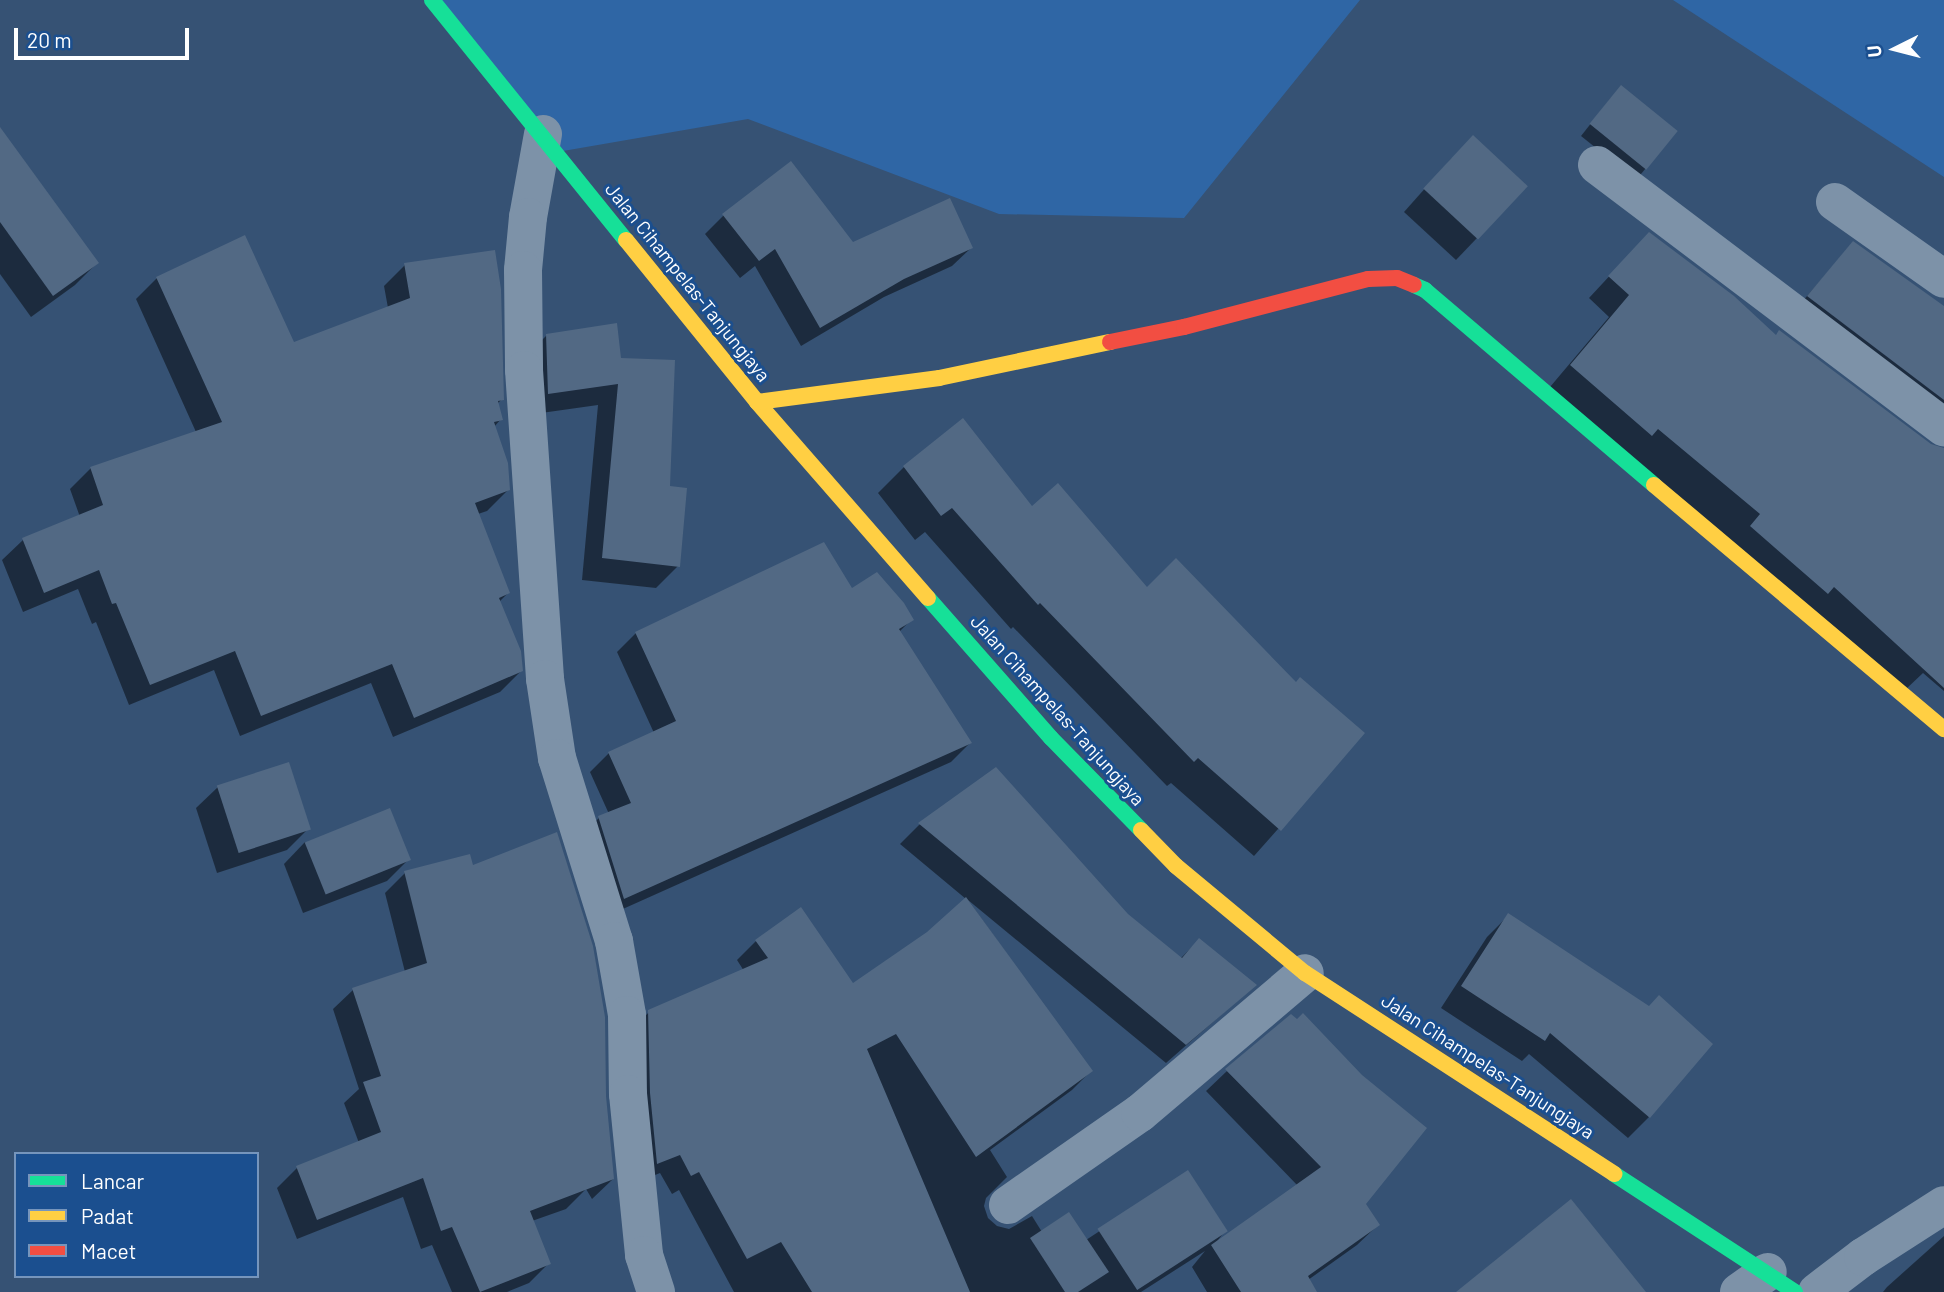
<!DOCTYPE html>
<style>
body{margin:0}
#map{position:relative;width:1944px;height:1292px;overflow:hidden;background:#365274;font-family:Barlow,sans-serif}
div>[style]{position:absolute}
.green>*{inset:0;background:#2f66a5}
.shadow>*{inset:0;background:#0007}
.building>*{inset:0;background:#526984;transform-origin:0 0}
.street>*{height:38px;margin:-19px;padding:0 19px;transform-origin:19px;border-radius:19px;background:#7d92a8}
.fast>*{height:16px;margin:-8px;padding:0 8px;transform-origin:8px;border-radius:8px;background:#16e098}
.slow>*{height:16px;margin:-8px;padding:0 8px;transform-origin:8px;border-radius:8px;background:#ffcf43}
.jam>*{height:16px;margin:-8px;padding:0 8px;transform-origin:8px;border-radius:8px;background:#f24e42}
span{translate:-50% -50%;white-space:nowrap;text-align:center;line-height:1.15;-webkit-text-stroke:6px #1b4f8f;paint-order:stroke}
.street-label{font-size:19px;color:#fff}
.legend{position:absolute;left:14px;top:1152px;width:245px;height:126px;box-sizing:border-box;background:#1b4f8f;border:2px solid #7695bc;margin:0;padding:9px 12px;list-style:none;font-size:21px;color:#fff}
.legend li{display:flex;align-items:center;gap:14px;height:35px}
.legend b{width:35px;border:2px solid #7695bc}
.north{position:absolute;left:1860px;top:14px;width:70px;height:70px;-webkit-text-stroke:5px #1b4f8f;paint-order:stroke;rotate:264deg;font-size:19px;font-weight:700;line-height:28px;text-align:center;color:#fff}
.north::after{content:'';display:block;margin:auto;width:24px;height:32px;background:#fff;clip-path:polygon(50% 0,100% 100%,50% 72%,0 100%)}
.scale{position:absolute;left:14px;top:28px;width:175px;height:32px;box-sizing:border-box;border:4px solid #fff;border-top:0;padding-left:9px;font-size:21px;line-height:24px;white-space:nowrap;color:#fff;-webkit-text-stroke:5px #1b4f8f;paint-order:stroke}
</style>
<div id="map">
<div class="green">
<i style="clip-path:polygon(430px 0,1360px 0,1184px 218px,999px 214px,748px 119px,563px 151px)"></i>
<i style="clip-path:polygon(1673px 0,1944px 0,1944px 177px)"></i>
</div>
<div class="shadow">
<i style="clip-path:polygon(1611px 98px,1676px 132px,1636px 180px,1581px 136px)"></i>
<i style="clip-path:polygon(1452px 158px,1477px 238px,1456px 260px,1404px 212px)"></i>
<i style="clip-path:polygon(791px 163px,852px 244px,971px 248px,952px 266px,884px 297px,801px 346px,755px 266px,740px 278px,705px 234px,723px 216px)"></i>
<i style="clip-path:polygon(0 182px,97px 263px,75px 285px,31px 317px,0 274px)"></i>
<i style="clip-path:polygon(244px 238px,293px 344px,388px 308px,384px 286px,405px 265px,502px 399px,497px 404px,501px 419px,494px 427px,508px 490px,487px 511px,478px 514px,508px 593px,499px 602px,521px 671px,500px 692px,393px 737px,371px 683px,240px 736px,214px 670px,129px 705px,96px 622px,92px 624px,78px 589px,23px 612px,2px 560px,23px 540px,80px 517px,70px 489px,91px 468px,196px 432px,136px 299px,157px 278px)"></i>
<i style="clip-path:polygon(1853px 243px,1944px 308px,1944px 444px,1788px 318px)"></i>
<i style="clip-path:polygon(1629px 255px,1775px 337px,1930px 446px,1944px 450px,1944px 691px,1923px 673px,1904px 691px,1550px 387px,1609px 317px,1589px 298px)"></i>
<i style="clip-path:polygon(546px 336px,620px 360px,668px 488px,678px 566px,656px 588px,582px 580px,598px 405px,527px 415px,525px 357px)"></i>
<i style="clip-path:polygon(904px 467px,1032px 509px,1147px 589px,1296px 684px,1363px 733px,1254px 856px,1171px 783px,1167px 786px,1013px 627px,1011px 629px,925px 532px,915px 540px,878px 493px)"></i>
<i style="clip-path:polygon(851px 590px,912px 619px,899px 632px,970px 743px,951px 762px,605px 917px,580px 836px,599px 818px,609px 814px,590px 772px,609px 753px,654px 733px,617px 652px,636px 633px)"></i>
<i style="clip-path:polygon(996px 769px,1126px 916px,1180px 959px,1199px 940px,1254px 986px,1166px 1063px,968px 900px,1091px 1071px,1072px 1090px,990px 1150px,1007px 1177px,986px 1198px,984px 1206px,988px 1218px,997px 1226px,1009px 1229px,1032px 1216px,1042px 1232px,1086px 1240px,1188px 1173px,1225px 1231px,1215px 1244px,1298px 1186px,1206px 1091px,1227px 1071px,1364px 1204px,1378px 1225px,1357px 1245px,1308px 1280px,1316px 1292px,1207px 1292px,1192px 1267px,1205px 1251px,1141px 1292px,734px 1292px,679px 1190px,672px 1194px,660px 1173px,638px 1182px,630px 1032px,649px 1012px,744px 971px,737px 960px,756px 941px,853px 985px,928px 934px,966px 899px,900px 844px,919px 825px)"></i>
<i style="clip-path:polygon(218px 787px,309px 828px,287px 850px,217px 873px,196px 808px)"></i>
<i style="clip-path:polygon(305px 842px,409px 859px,387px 881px,303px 913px,284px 864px)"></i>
<i style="clip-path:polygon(472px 867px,604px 1096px,613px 1179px,592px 1199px,586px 1189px,566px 1209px,532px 1221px,549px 1263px,529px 1283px,507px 1292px,452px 1292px,432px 1245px,421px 1249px,403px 1197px,297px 1239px,277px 1188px,297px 1168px,359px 1143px,344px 1103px,359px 1089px,333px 1009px,353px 990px,405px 972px,385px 893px,405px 873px)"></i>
<i style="clip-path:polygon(1509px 915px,1649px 1117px,1628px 1138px,1529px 1054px,1522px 1061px,1441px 1008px,1487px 937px)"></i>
<i style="clip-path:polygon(1944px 1236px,1944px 1292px,1883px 1292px,1887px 1287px)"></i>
</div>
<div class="building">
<i style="left:1621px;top:85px;width:73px;height:50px;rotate:39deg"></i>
<i style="clip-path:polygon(0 127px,99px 263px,53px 296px,0 222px)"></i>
<i style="left:1473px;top:135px;width:75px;height:73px;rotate:43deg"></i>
<i style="clip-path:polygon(791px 161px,853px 242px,950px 198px,973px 248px,904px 279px,820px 328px,775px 249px,759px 261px,722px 214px)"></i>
<i style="clip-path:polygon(1649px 232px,1734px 296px,1776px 335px,1779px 330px,1931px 444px,1944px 448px,1944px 688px,1834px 587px,1828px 594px,1750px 526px,1760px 514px,1658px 429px,1652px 436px,1570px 365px,1629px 295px,1608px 276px)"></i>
<i style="clip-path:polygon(245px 235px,294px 342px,410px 298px,404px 263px,495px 250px,501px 289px,504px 400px,498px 401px,503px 420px,494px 422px,508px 463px,510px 490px,475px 503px,510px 593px,499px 598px,521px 651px,523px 671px,414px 718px,392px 664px,261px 716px,235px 651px,150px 685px,116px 603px,112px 604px,99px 570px,44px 593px,22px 538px,103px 505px,90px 467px,222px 422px,156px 277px)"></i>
<i style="clip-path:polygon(1853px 241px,1944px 306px,1944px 400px,1807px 296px)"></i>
<i style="clip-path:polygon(617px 323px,621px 358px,675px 360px,670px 486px,687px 488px,680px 567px,602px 558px,618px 384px,548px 394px,546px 334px)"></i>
<i style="clip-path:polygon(963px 418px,1032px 506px,1058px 483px,1147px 587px,1176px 558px,1296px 682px,1300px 677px,1365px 733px,1281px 831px,1198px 758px,1194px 762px,1040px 603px,1038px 605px,952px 508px,941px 516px,903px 466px)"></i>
<i style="clip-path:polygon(824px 542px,852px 588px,877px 572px,904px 603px,914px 620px,899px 629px,972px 743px,624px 899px,598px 816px,631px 803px,608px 752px,676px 721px,635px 632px)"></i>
<i style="left:289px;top:762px;width:71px;height:76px;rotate:72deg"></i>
<i style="clip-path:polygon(996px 767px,1128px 914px,1182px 958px,1199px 938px,1257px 985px,1186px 1045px,918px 823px)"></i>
<i style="left:390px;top:808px;width:56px;height:92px;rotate:68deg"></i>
<i style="clip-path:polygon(557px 832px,593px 946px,605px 1017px,606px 1096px,614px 1179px,530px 1211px,551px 1264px,480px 1292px,452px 1227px,441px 1231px,423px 1178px,317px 1220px,296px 1166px,381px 1132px,363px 1082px,381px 1076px,352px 988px,427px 963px,404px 871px,470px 854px,473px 865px)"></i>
<i style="clip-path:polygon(966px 897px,1093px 1071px,976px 1157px,896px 1034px,867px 1049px,970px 1292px,812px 1292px,781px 1242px,747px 1259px,699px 1172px,691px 1176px,680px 1155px,657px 1164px,650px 1093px,648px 1010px,768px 958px,755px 940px,801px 907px,853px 983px,927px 932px)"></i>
<i style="clip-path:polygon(1508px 913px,1649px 1006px,1659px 995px,1713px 1044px,1650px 1118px,1550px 1033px,1545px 1041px,1461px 986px)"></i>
<i style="clip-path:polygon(1303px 1013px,1362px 1075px,1427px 1128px,1366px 1204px,1380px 1225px,1308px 1276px,1317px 1292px,1241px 1292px,1211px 1245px,1321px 1167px,1225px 1069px,1291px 1014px,1297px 1019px)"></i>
<i style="left:1188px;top:1170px;width:73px;height:108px;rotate:57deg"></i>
<i style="clip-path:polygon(1571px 1199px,1646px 1292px,1456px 1292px)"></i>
<i style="clip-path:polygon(1069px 1212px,1109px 1272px,1078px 1292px,1065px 1292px,1030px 1238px)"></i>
</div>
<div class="street">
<i style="left:543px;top:134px;width:84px;rotate:100.2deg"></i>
<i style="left:528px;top:217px;width:53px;rotate:95.4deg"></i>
<i style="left:523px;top:270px;width:100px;rotate:89.4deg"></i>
<i style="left:524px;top:370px;width:310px;rotate:86.1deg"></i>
<i style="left:545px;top:679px;width:80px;rotate:81.4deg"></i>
<i style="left:557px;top:758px;width:192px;rotate:72.7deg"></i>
<i style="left:614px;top:941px;width:75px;rotate:80deg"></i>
<i style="left:627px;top:1015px;width:79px;rotate:89.3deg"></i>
<i style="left:628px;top:1094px;width:162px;rotate:84.3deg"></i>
<i style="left:644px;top:1255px;width:39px;rotate:72deg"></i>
<i style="left:1597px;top:165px;width:435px;rotate:37.1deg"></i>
<i style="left:1835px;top:202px;width:133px;rotate:35.2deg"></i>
<i style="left:1008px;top:1205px;width:161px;rotate:-34.9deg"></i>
<i style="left:1140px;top:1113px;width:216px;rotate:-40.3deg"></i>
<i style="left:1739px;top:1292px;width:35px;rotate:-35deg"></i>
<i style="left:1817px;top:1292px;width:58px;rotate:-37.3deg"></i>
<i style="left:1863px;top:1257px;width:96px;rotate:-32.7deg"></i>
</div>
<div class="fast">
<i style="left:432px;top:0;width:309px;rotate:51.1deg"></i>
<i style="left:1414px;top:285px;width:12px;rotate:24deg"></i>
<i style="left:1425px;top:290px;width:301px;rotate:40.4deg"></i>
<i style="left:928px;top:598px;width:186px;rotate:48.7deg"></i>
<i style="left:1051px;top:738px;width:129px;rotate:45.6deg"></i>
<i style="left:1614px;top:1174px;width:216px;rotate:33.1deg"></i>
</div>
<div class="slow">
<i style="left:626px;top:240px;width:208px;rotate:51deg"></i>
<i style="left:757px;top:402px;width:260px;rotate:48.9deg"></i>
<i style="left:757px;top:402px;width:184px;rotate:-7.5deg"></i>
<i style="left:939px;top:378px;width:175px;rotate:-11.9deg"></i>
<i style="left:1654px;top:485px;width:379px;rotate:40.1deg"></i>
<i style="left:1141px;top:830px;width:50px;rotate:45.8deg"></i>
<i style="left:1176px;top:866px;width:168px;rotate:39.7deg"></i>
<i style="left:1305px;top:973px;width:369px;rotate:33deg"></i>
</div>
<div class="jam">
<i style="left:1110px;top:342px;width:76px;rotate:-11.5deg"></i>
<i style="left:1184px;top:327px;width:190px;rotate:-14.6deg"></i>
<i style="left:1368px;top:279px;width:29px;rotate:-2deg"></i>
<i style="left:1397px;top:278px;width:18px;rotate:22deg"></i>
</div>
<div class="street-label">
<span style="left:688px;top:282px;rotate:51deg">Jalan Cihampelas-Tanjungjaya</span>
<span style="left:1058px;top:710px;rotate:48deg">Jalan Cihampelas-Tanjungjaya</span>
<span style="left:1488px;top:1066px;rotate:33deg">Jalan Cihampelas-Tanjungjaya</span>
</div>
<ul class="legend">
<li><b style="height:9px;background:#16e098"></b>Lancar</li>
<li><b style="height:9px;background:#ffcf43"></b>Padat</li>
<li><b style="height:9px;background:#f24e42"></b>Macet</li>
</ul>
<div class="north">U</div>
<div class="scale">20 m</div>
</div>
